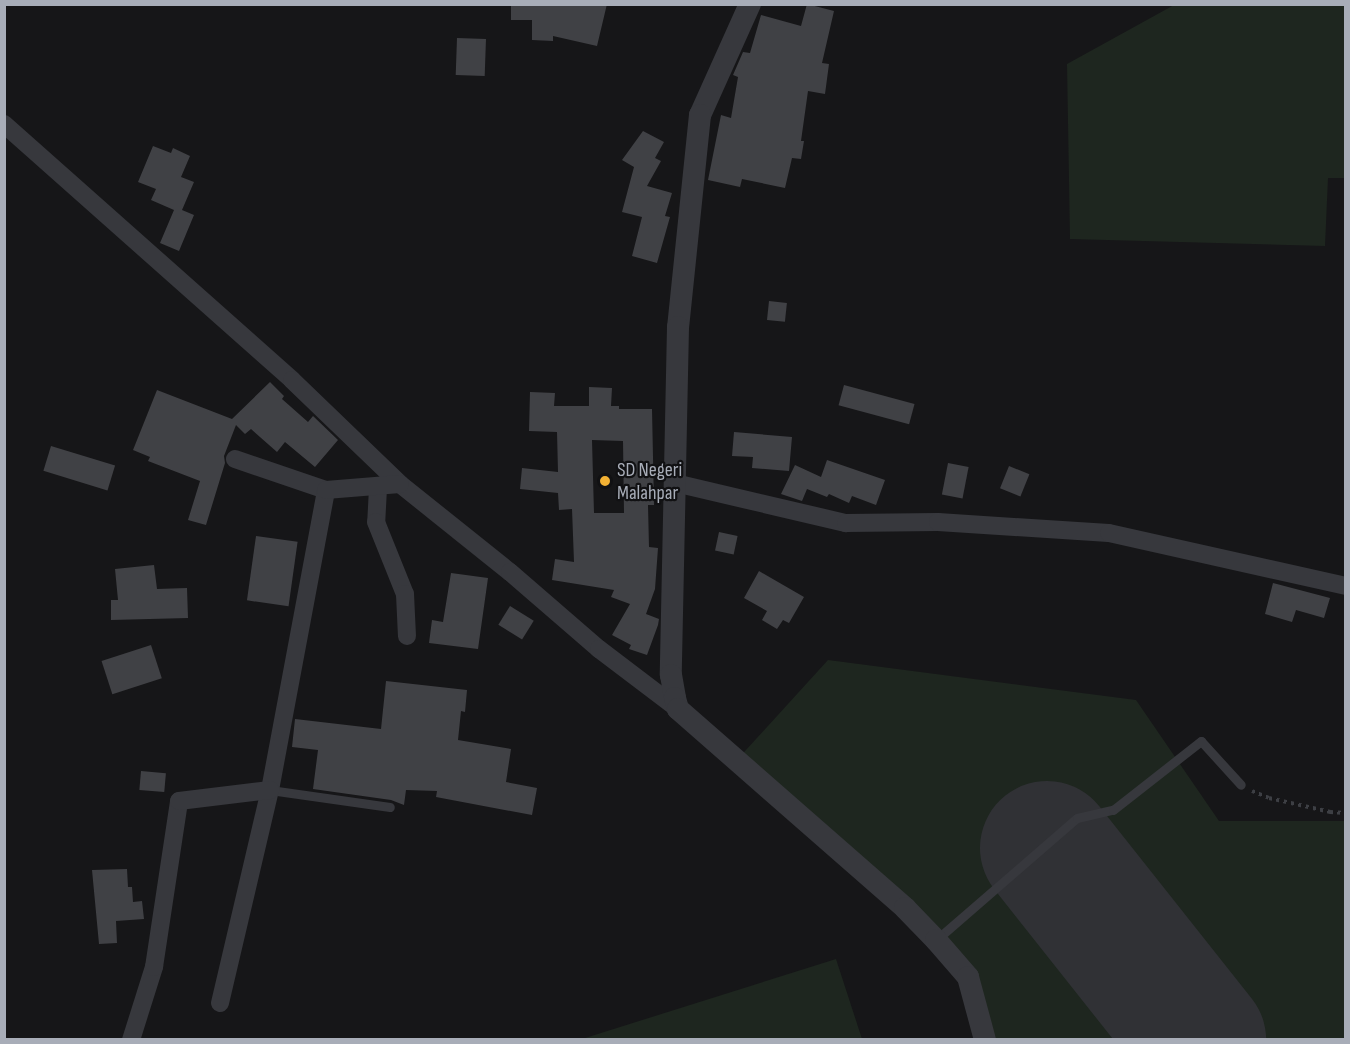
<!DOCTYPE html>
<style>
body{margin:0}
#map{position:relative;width:1350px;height:1044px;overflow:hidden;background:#161618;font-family:"Sofia Sans Condensed",sans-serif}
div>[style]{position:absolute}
.green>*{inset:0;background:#1e261f}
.runway>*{height:134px;margin:-67px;padding:0 67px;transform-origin:67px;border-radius:67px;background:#303135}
.building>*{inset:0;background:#404145;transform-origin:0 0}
.path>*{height:4px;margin-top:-2px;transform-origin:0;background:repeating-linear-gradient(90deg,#3d3f44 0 3px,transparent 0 7.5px)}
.service>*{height:9px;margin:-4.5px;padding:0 4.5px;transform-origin:4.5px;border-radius:4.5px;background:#37383d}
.minor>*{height:18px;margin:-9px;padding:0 9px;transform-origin:9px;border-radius:9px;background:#37383d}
.tertiary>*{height:22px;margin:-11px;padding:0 11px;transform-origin:11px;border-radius:11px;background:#37383d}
.dots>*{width:16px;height:16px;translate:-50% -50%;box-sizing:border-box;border:3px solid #111113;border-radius:50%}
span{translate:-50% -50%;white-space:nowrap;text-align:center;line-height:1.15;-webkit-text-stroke:4.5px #111113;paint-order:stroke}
.poi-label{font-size:20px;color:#a8adb8}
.left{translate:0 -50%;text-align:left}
.frame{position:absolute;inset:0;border:6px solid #a8adb8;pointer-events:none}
</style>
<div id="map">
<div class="green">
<i style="clip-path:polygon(1174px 5px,1345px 5px,1345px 178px,1328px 178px,1325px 246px,1070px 239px,1067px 64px)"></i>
<i style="clip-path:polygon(828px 660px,1136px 700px,1219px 821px,1345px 821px,1345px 1039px,1227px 1039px,1140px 931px,1151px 900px,1086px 818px,1004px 883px,1069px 964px,1101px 961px,1163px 1039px,982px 1039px,956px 958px,735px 762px)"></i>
<i style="clip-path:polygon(836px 959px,862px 1039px,582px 1039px)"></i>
</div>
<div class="runway">
<i style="left:1047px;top:848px;width:245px;rotate:51.6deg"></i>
</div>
<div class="building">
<i style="clip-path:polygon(511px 4px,607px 4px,597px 46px,553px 36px,553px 41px,532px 40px,532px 20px,511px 20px)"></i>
<i style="clip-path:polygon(807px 4px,834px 11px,822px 63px,829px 64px,825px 94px,808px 91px,801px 141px,804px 141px,801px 159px,792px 158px,785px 188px,742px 179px,740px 187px,708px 180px,721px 115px,731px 118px,738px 77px,733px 75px,743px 52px,750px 53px,761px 15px,801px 26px)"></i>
<i style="left:457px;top:38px;width:29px;height:37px;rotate:2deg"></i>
<i style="clip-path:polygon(643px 131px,664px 142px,655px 158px,661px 161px,647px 186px,672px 193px,665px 216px,670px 217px,657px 263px,632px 256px,642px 217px,622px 212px,634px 167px,622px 160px)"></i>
<i style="clip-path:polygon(153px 146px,171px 153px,173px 148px,190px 156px,181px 177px,194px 182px,182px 210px,194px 215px,179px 251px,160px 243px,174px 210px,151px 200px,156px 189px,138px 182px)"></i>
<i style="left:769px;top:301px;width:18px;height:19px;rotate:6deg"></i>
<i style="clip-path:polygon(270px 382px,284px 396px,282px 399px,308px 422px,313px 416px,338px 440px,315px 467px,285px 442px,277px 452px,251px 429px,245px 434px,236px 425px,224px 456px,225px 463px,206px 525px,188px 520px,200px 481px,148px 461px,150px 457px,133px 450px,157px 390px,232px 419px)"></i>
<i style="left:844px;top:385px;width:73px;height:21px;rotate:15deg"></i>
<i style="clip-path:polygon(evenodd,589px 387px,612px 388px,611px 406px,619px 406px,619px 409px,652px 409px,654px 505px,648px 505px,649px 547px,658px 548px,655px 589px,646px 614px,659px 619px,658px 625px,647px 655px,629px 649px,631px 645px,612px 635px,630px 604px,611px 597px,614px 590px,552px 580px,555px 559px,574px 562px,572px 509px,559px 510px,558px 493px,520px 489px,522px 468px,558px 472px,557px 432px,529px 431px,530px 392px,555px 393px,554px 406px,589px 406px,589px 387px,592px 440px,623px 441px,624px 513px,594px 513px,592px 440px)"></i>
<i style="clip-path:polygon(734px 432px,792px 437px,789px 471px,752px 468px,753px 457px,732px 456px)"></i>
<i style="left:51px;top:446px;width:67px;height:26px;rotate:17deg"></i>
<i style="clip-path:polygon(827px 460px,885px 480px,876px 505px,852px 496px,849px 503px,829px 494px,827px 497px,807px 489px,802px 501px,781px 494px,795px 465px,821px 477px)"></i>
<i style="left:948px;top:463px;width:21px;height:32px;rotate:11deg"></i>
<i style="left:1009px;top:466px;width:22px;height:24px;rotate:22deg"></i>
<i style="left:719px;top:532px;width:19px;height:19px;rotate:12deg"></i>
<i style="left:256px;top:536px;width:42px;height:65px;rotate:8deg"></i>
<i style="clip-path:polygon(154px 565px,157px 589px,187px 588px,188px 618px,111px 620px,111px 600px,118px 600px,115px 569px)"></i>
<i style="clip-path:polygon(759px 571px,804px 597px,789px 623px,783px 620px,777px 629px,762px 620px,767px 611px,744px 598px)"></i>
<i style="clip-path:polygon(451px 573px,488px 578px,478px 649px,429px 643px,432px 620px,443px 622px)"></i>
<i style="clip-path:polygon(1273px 583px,1330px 598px,1324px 618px,1296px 610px,1292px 622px,1265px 614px)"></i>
<i style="left:510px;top:606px;width:28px;height:22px;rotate:32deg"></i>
<i style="left:151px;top:645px;width:35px;height:52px;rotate:72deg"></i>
<i style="clip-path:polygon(386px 681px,467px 690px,465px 712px,461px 711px,458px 740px,511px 749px,506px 782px,537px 788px,532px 815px,436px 797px,437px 791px,406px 790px,404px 805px,391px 800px,313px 789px,318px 750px,292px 747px,295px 719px,381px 729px)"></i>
<i style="left:141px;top:771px;width:25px;height:19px;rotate:5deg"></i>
<i style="clip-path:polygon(127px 869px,128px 887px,132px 887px,133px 902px,142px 901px,144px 919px,116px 921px,117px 943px,99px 944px,92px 870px)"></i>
</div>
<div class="path">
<i style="left:1252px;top:791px;width:18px;rotate:22deg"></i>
<i style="left:1269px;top:798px;width:63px;rotate:12.9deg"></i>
<i style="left:1330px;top:812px;width:16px;rotate:4deg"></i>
</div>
<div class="service">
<i style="left:270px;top:790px;width:121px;rotate:8.1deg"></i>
<i style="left:936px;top:940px;width:186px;rotate:-40.9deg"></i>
<i style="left:1077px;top:818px;width:37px;rotate:-13deg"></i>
<i style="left:1113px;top:810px;width:112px;rotate:-38.1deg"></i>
<i style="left:1201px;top:741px;width:59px;rotate:47.7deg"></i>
</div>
<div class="minor">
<i style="left:4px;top:124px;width:385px;rotate:41.6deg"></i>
<i style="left:292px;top:380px;width:150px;rotate:43.9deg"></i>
<i style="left:400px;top:484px;width:141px;rotate:38.7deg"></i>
<i style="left:510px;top:572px;width:118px;rotate:40.9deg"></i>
<i style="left:599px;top:649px;width:99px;rotate:37.2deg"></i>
<i style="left:235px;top:459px;width:96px;rotate:18.8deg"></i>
<i style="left:675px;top:483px;width:176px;rotate:13.2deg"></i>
<i style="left:846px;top:523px;width:92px;rotate:-0.6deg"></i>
<i style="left:938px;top:522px;width:171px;rotate:3.7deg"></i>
<i style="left:1109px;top:533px;width:243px;rotate:12.6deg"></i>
<i style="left:378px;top:488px;width:34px;rotate:93deg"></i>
<i style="left:376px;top:522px;width:78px;rotate:68.1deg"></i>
<i style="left:405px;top:594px;width:42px;rotate:87.3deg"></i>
<i style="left:220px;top:1003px;width:219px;rotate:-76.8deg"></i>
<i style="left:270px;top:790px;width:305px;rotate:-79.4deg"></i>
<i style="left:326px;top:490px;width:74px;rotate:-4.6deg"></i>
<i style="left:131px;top:1040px;width:77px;rotate:-72.5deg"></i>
<i style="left:154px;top:967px;width:168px;rotate:-81.4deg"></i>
<i style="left:179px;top:801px;width:92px;rotate:-6.9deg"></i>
</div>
<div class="tertiary">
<i style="left:750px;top:4px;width:122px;rotate:114.2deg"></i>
<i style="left:700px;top:115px;width:213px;rotate:95.9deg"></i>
<i style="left:678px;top:327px;width:348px;rotate:91.2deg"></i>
<i style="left:671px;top:675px;width:23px;rotate:80deg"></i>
<i style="left:675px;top:698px;width:11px;rotate:75deg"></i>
<i style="left:678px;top:709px;width:302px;rotate:41.2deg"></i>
<i style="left:905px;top:908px;width:45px;rotate:45.9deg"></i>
<i style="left:936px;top:940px;width:49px;rotate:49.1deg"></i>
<i style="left:968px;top:977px;width:65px;rotate:74.9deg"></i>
</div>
<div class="dots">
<i style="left:605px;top:481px;background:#f2b134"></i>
</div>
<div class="poi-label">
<span class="left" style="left:617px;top:482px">SD Negeri<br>Malahpar</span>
</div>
<div class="frame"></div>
</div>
